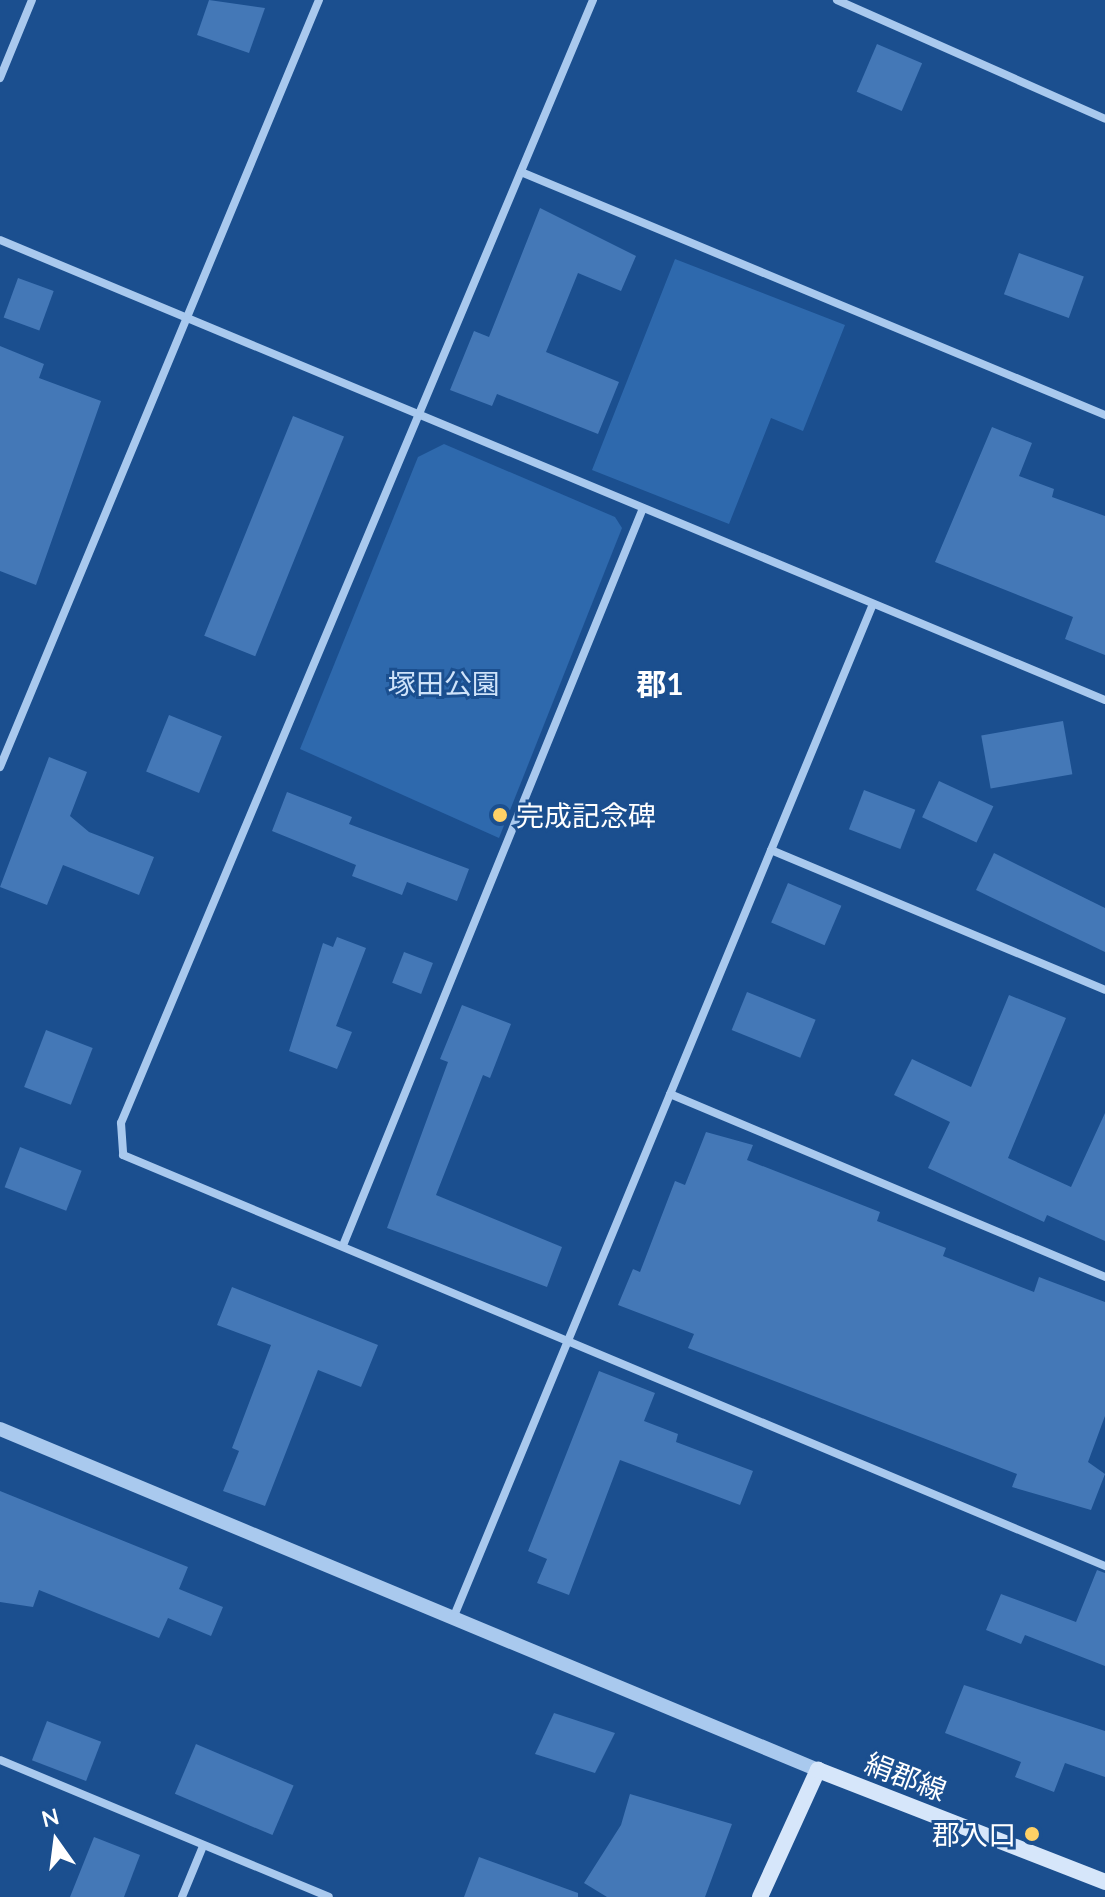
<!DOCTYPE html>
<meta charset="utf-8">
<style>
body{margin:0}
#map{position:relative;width:1105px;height:1897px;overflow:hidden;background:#1b4f8f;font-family:Lato,"Noto Sans JP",sans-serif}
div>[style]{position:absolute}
.green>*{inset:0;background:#2e69ad}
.building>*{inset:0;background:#4478b7;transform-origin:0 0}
.minor>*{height:8px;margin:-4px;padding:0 4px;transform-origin:4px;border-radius:4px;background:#a9c9ee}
.tertiary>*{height:14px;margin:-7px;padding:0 7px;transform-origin:7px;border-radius:7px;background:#a9c9ee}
.secondary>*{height:16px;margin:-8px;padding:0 8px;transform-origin:8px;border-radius:8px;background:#d6e6fa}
.dots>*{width:22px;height:22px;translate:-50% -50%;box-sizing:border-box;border:4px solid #1b4f8f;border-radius:50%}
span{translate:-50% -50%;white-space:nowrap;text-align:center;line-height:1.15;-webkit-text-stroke:6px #1b4f8f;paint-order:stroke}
.park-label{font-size:28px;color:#cfe3fa}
.poi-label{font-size:28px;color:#fff}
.left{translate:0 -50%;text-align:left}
.right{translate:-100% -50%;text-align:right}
.street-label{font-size:28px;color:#fff}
.neighbourhood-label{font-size:30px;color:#fff;font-weight:700}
.north{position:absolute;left:16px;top:1801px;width:80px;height:80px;-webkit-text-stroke:6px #1b4f8f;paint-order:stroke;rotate:346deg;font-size:22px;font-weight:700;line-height:32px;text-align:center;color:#fff}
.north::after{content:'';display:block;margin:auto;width:28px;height:36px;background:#fff;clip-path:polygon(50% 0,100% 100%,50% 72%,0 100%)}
</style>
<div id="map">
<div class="green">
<i style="clip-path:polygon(675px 259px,845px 325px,803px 431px,771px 418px,729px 524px,592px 470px)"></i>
<i style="clip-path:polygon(444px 444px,615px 517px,622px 528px,499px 838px,300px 749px,418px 457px)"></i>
</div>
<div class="building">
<i style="clip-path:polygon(209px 0,265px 8px,249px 53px,197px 35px)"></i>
<i style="left:877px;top:44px;width:49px;height:52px;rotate:23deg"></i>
<i style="clip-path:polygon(540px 208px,636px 256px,621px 291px,578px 273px,546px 352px,619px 382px,598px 434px,497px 394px,492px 406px,450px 390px,474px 331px,489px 337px)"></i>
<i style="left:1019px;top:253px;width:69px;height:44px;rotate:20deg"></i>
<i style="left:18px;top:278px;width:38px;height:42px;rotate:20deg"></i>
<i style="clip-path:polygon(0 346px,44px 364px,39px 378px,101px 401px,36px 585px,0 571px)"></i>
<i style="left:293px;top:416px;width:55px;height:237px;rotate:22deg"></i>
<i style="clip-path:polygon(992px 427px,1032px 443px,1019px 476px,1054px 489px,1052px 497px,1105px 516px,1105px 655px,1065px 639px,1073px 617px,935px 562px)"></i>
<i style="left:169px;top:715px;width:57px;height:61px;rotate:22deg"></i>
<i style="left:1063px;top:721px;width:54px;height:83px;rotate:80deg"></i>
<i style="clip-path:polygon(49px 757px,87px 772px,70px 816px,89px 832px,154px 857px,139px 895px,63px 865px,47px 905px,0 887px)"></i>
<i style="left:939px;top:781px;width:60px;height:40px;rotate:25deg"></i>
<i style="left:864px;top:790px;width:55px;height:42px;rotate:21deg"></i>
<i style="clip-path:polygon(287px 792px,352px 817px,349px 824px,469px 869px,457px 901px,407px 882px,402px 895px,352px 876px,356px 865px,272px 831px)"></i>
<i style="clip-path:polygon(994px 853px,1105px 908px,1105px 952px,976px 890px)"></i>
<i style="left:788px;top:883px;width:58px;height:43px;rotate:23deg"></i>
<i style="clip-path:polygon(337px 937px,366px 948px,336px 1026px,352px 1032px,337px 1069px,289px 1051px,323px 943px,333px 947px)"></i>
<i style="left:404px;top:952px;width:31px;height:33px;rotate:21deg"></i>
<i style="left:747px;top:992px;width:74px;height:41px;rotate:22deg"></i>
<i style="clip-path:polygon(1009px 995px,1066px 1018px,1008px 1158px,1071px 1187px,1105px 1113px,1105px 1241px,1047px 1215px,1044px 1222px,928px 1168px,950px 1122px,894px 1095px,912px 1059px,971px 1087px)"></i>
<i style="clip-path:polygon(462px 1005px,511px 1024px,490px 1078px,483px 1075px,436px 1195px,562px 1247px,547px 1287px,387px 1228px,448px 1062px,440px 1059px)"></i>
<i style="left:46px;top:1030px;width:50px;height:61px;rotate:21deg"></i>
<i style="clip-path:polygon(706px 1132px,753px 1145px,747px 1160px,880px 1212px,877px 1221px,946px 1248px,943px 1256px,1034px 1292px,1039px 1277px,1105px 1302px,1105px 1416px,1088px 1462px,1105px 1474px,1091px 1510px,1012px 1487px,1017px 1474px,688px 1348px,694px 1334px,618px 1305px,633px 1269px,640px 1272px,675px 1181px,685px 1185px)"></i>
<i style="left:20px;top:1147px;width:66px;height:43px;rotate:21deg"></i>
<i style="clip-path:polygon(232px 1287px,378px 1345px,361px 1387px,318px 1370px,265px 1506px,223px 1491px,239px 1451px,232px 1448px,271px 1345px,217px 1325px)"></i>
<i style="clip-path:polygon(599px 1371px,655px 1393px,644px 1421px,678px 1434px,676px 1442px,753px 1471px,740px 1505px,620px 1460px,569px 1595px,537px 1583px,547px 1559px,528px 1551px)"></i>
<i style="clip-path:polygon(0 1491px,188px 1567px,179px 1589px,223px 1607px,211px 1636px,168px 1618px,159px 1638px,39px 1590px,33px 1607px,0 1602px)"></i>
<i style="clip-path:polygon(1097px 1570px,1105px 1573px,1105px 1666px,1025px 1635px,1021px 1644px,986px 1630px,1001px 1594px,1076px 1622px)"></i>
<i style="clip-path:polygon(964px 1685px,1105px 1731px,1105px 1777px,1065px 1763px,1054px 1792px,1015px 1777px,1021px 1762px,945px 1733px)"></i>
<i style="clip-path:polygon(554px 1713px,615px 1733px,595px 1773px,535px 1754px)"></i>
<i style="left:47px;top:1721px;width:58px;height:42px;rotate:21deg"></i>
<i style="left:196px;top:1744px;width:106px;height:54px;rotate:23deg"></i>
<i style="clip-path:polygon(630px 1794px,732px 1824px,705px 1897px,607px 1897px,584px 1883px,621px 1825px)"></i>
<i style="clip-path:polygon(94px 1837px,140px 1855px,124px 1897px,70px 1897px)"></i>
<i style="clip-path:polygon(479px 1857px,578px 1893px,578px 1897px,464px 1897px)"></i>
</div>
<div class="minor">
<i style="left:593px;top:0;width:1218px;rotate:112.8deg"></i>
<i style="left:121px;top:1123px;width:32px;rotate:86deg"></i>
<i style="left:123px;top:1155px;width:1065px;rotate:22.71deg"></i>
<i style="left:837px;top:0;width:293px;rotate:23.9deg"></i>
<i style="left:0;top:78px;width:84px;rotate:-67.7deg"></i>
<i style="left:521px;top:172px;width:633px;rotate:22.59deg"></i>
<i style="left:0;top:240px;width:1197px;rotate:22.6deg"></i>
<i style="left:0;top:767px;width:831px;rotate:-67.42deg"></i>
<i style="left:771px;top:850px;width:362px;rotate:22.7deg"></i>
<i style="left:670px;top:1094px;width:472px;rotate:22.8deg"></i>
<i style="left:344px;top:1243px;width:793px;rotate:-67.86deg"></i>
<i style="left:454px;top:1616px;width:1095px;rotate:-67.51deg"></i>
<i style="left:0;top:1760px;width:356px;rotate:22.6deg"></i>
<i style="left:182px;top:1897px;width:55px;rotate:-67.6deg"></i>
</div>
<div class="tertiary">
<i style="left:0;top:1429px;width:886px;rotate:22.63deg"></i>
</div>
<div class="secondary">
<i style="left:760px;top:1897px;width:140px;rotate:-65.5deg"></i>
<i style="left:818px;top:1770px;width:308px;rotate:21.3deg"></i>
</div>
<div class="dots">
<i style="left:500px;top:815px;background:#ffd166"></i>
<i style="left:1032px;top:1834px;background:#ffd166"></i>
</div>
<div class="park-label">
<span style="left:444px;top:683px">塚田公園</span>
</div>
<div class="poi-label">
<span class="left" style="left:516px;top:815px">完成記念碑</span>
<span class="right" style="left:1016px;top:1834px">郡入口</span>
</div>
<div class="street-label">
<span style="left:906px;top:1776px;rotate:21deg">絹郡線</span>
</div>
<div class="neighbourhood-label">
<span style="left:660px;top:683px">郡1</span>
</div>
<div class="north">N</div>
</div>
